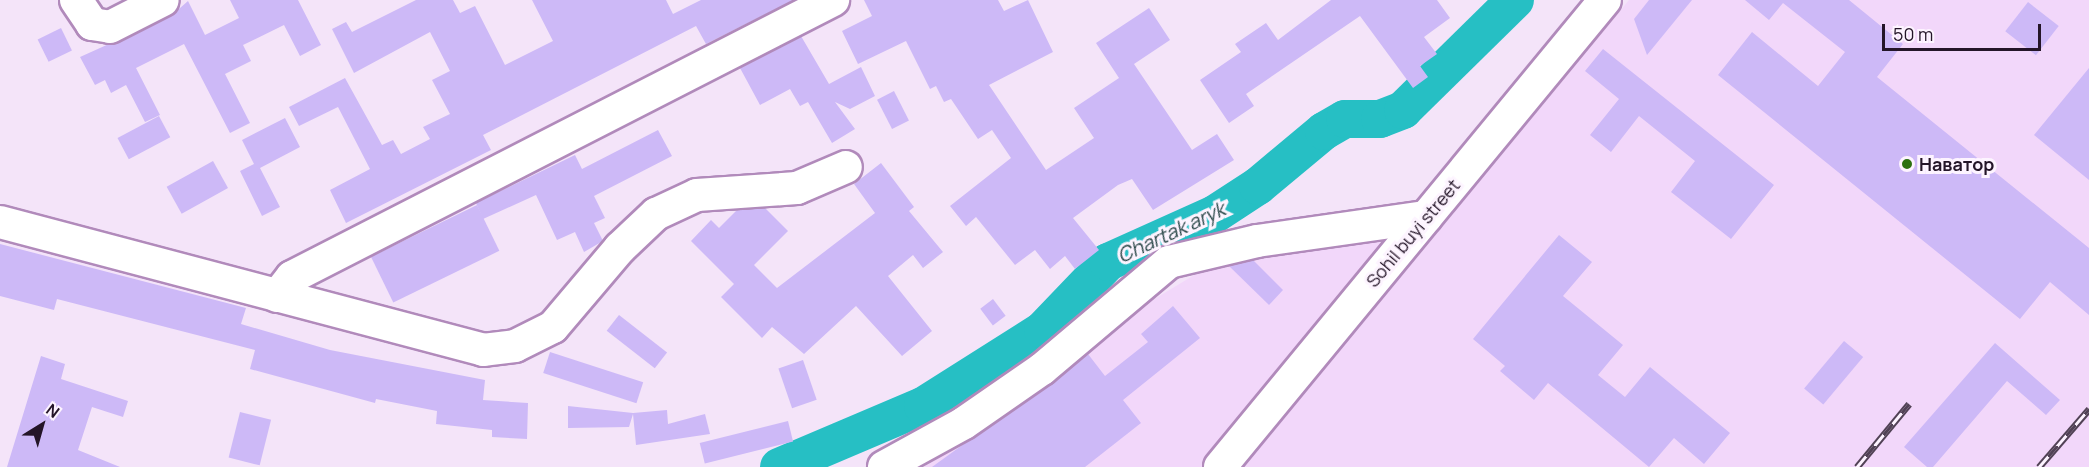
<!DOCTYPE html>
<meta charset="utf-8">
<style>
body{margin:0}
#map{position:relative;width:2089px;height:467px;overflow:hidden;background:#f4e4f9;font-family:Manrope,sans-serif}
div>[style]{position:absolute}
.built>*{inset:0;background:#f2d7fa}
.river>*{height:38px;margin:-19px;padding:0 19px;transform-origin:19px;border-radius:19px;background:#26bfc4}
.building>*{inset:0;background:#cdb9f7;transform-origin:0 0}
.roads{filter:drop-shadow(2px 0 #b18abb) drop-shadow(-2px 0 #b18abb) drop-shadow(0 2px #b18abb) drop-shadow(0 -2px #b18abb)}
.minor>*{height:32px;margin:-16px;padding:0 16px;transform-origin:16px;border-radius:16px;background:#fff}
.rail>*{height:7px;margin-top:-3.5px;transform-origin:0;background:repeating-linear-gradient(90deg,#fdf4ff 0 14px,#514255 0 28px);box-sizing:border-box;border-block:2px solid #514255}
.dots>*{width:16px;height:16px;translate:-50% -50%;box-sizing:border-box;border:3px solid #fdf4ff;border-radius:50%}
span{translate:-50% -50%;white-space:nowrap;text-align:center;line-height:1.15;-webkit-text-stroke:6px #fdf4ff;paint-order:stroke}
.poi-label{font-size:18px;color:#241528;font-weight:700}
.left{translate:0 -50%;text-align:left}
.street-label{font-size:18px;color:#241528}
.water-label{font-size:20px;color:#2b4849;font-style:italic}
.north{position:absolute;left:12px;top:395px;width:60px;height:60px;-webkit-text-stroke:4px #fdf4ff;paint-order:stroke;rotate:37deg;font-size:16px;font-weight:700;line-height:24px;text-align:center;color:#241528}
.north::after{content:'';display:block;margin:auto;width:21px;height:27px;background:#241528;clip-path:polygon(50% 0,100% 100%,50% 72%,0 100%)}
.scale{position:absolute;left:1882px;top:24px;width:159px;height:27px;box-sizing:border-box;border:3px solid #241528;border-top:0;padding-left:8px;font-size:18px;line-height:21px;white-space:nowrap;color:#241528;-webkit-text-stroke:4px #fdf4ff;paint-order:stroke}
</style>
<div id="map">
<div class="built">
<i style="clip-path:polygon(1629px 0,2089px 0,2089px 467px,924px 467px,1080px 344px,1239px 248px,1380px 231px,1414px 261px)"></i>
</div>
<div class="river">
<i style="left:779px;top:467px;width:156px;rotate:-23deg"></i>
<i style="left:923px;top:406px;width:142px;rotate:-32.3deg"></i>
<i style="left:1043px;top:330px;width:94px;rotate:-46.3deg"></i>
<i style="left:1108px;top:262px;width:117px;rotate:-24.2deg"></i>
<i style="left:1215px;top:214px;width:51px;rotate:-33.1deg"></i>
<i style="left:1258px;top:186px;width:86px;rotate:-39.8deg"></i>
<i style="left:1324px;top:131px;width:24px;rotate:-30deg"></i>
<i style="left:1345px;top:119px;width:35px"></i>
<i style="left:1380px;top:119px;width:25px;rotate:-21deg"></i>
<i style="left:1403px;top:110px;width:157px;rotate:-44.5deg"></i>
</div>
<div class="building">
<i style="clip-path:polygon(230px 0,298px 0,321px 45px,300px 56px,284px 25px,243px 45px,251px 61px,225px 74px,250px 123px,230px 133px,184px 44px,136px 68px,160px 115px,145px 122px,126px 85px,111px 93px,105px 80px,95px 85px,80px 57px,171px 16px,188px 1px,205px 35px,239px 18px)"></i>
<i style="clip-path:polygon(416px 0,453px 0,460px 13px,475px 6px,505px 65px,553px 41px,532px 0,666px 0,673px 14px,701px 0,794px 0,706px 44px,696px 26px,483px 135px,491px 150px,346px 223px,330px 190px,370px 169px,338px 107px,299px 126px,289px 107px,345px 78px,382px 145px,393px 140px,401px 154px,430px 139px,423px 127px,450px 114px,432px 80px,450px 71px,430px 32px,354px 73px,332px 29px,346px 22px,352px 32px)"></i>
<i style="clip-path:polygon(864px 0,998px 0,1004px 11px,1028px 0,1053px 52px,989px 85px,1046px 170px,1094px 138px,1074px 108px,1119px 78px,1096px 43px,1149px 8px,1170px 40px,1134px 64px,1192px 150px,1217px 134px,1234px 160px,1153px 210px,1132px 179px,1118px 185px,1073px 218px,1099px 250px,1075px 269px,1065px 256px,1050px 269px,1035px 250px,1015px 265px,976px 217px,966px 226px,950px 206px,1011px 158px,992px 130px,978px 139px,951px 99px,944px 102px,936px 86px,930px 89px,906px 41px,858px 64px,842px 31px,872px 16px)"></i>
<i style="clip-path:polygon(1331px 0,1437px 0,1450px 18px,1424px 37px,1437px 54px,1420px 66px,1428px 77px,1413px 88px,1360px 16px,1246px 94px,1254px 106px,1229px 123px,1200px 80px,1241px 52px,1235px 44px,1266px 23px,1278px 40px)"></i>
<i style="clip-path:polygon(1649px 0,1692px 0,1647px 55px,1634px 19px)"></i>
<i style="clip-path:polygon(1745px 0,1849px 0,1903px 44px,1877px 77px,2089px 248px,2089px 315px,2050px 282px,2020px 319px,1718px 75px,1752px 32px,1818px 86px,1845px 52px,1783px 3px,1769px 20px)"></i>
<i style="left:2028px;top:2px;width:39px;height:37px;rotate:38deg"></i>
<i style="left:61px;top:28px;width:25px;height:26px;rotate:64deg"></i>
<i style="clip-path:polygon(801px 36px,829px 84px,861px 67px,875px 96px,850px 109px,835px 102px,855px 129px,832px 143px,808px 102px,800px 106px,790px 89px,760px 105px,740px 68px)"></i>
<i style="clip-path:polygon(1603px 49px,1774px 185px,1731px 239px,1671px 192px,1695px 161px,1639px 116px,1611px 152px,1590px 135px,1619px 99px,1585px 71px)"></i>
<i style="clip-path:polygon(2089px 68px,2089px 180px,2034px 135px)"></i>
<i style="left:894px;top:91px;width:33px;height:19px;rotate:63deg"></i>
<i style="left:159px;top:116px;width:24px;height:47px;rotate:62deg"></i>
<i style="clip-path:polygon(285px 118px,300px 147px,260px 168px,280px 207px,262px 216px,240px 171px,254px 164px,242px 140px)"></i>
<i style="clip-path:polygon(658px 130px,672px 156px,594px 196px,605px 218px,594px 223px,603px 241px,584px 252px,575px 232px,557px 240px,536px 195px,483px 219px,476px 203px,575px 155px,582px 169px)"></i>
<i style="left:213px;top:161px;width:31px;height:53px;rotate:61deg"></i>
<i style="clip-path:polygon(881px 163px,914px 207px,909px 211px,943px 252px,923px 268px,913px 255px,888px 276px,932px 331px,902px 356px,856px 306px,804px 354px,772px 327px,762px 338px,721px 297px,734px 284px,691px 241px,711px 220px,719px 228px,737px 210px,765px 208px,788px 231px,754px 265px,777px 288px,875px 213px,854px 184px)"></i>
<i style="left:477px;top:205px;width:51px;height:118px;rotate:64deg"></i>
<i style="clip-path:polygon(1559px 235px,1592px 262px,1563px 296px,1623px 345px,1598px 375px,1625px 397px,1650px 367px,1730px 433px,1704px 464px,1674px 438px,1649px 467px,1548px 383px,1534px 400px,1500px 371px,1505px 366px,1473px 339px)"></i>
<i style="clip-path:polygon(0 244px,246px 308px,241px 324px,330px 350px,485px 380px,483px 400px,528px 403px,527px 439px,492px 437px,492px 430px,436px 424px,437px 411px,376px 399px,375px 403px,250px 369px,255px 350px,57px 299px,54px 310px,0 296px)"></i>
<i style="clip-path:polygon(1253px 260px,1283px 290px,1269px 305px,1229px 266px)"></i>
<i style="left:993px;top:299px;width:21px;height:16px;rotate:53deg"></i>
<i style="clip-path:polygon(1173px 306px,1200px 338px,1123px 400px,1141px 423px,1085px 467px,932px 467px,1088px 354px,1105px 376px,1148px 342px,1141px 334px)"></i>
<i style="left:619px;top:315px;width:61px;height:20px;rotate:38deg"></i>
<i style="left:1844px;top:341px;width:25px;height:62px;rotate:40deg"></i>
<i style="clip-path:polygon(1995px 343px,2060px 400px,2046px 415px,2007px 381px,1933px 467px,1927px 467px,1904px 447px)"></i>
<i style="left:550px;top:352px;width:98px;height:22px;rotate:18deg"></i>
<i style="clip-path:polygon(41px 356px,65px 364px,61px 379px,128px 401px,123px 417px,92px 407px,78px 450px,120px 467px,7px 467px)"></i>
<i style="left:803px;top:360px;width:42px;height:26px;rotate:71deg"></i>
<i style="clip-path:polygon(568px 406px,633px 413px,667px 410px,668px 424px,705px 414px,710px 434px,636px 445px,633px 414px,629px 427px,568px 428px)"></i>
<i style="left:240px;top:412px;width:32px;height:47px;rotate:14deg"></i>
<i style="left:788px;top:421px;width:21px;height:91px;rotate:76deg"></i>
</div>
<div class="roads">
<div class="minor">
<i style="left:76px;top:0;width:29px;rotate:56deg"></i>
<i style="left:92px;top:24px;width:18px;rotate:9deg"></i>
<i style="left:110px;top:27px;width:59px;rotate:-27deg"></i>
<i style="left:0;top:222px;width:500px;rotate:14.8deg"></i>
<i style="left:483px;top:350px;width:32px;rotate:-7deg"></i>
<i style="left:515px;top:346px;width:42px;rotate:-26.6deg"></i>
<i style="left:553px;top:327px;width:104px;rotate:-49.7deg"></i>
<i style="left:620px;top:248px;width:50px;rotate:-43.4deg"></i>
<i style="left:656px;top:214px;width:45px;rotate:-24.9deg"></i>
<i style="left:697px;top:195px;width:100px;rotate:-4deg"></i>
<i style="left:797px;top:188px;width:53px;rotate:-23.2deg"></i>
<i style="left:277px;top:296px;width:24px;rotate:-52deg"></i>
<i style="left:292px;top:277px;width:608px;rotate:-27.11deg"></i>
<i style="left:884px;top:467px;width:91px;rotate:-28.8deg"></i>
<i style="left:964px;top:423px;width:95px;rotate:-34.7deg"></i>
<i style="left:1042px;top:369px;width:166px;rotate:-40.1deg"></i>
<i style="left:1169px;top:262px;width:90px;rotate:-13.4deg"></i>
<i style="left:1257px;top:241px;width:171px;rotate:-8.1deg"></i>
<i style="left:1220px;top:467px;width:605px;rotate:-50.5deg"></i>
</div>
</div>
<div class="rail">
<i style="left:1857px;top:467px;width:82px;rotate:-50.5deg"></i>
<i style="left:2039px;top:467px;width:77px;rotate:-49.2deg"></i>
</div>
<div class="dots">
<i style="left:1907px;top:164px;background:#2c7110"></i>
</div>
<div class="poi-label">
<span class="left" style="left:1919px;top:164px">Наватор</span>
</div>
<div class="street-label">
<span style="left:1413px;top:233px;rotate:-50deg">Sohil buyi street</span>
</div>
<div class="water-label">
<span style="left:1171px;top:232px;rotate:-25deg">Chartak aryk</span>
</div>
<div class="north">N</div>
<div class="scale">50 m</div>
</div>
